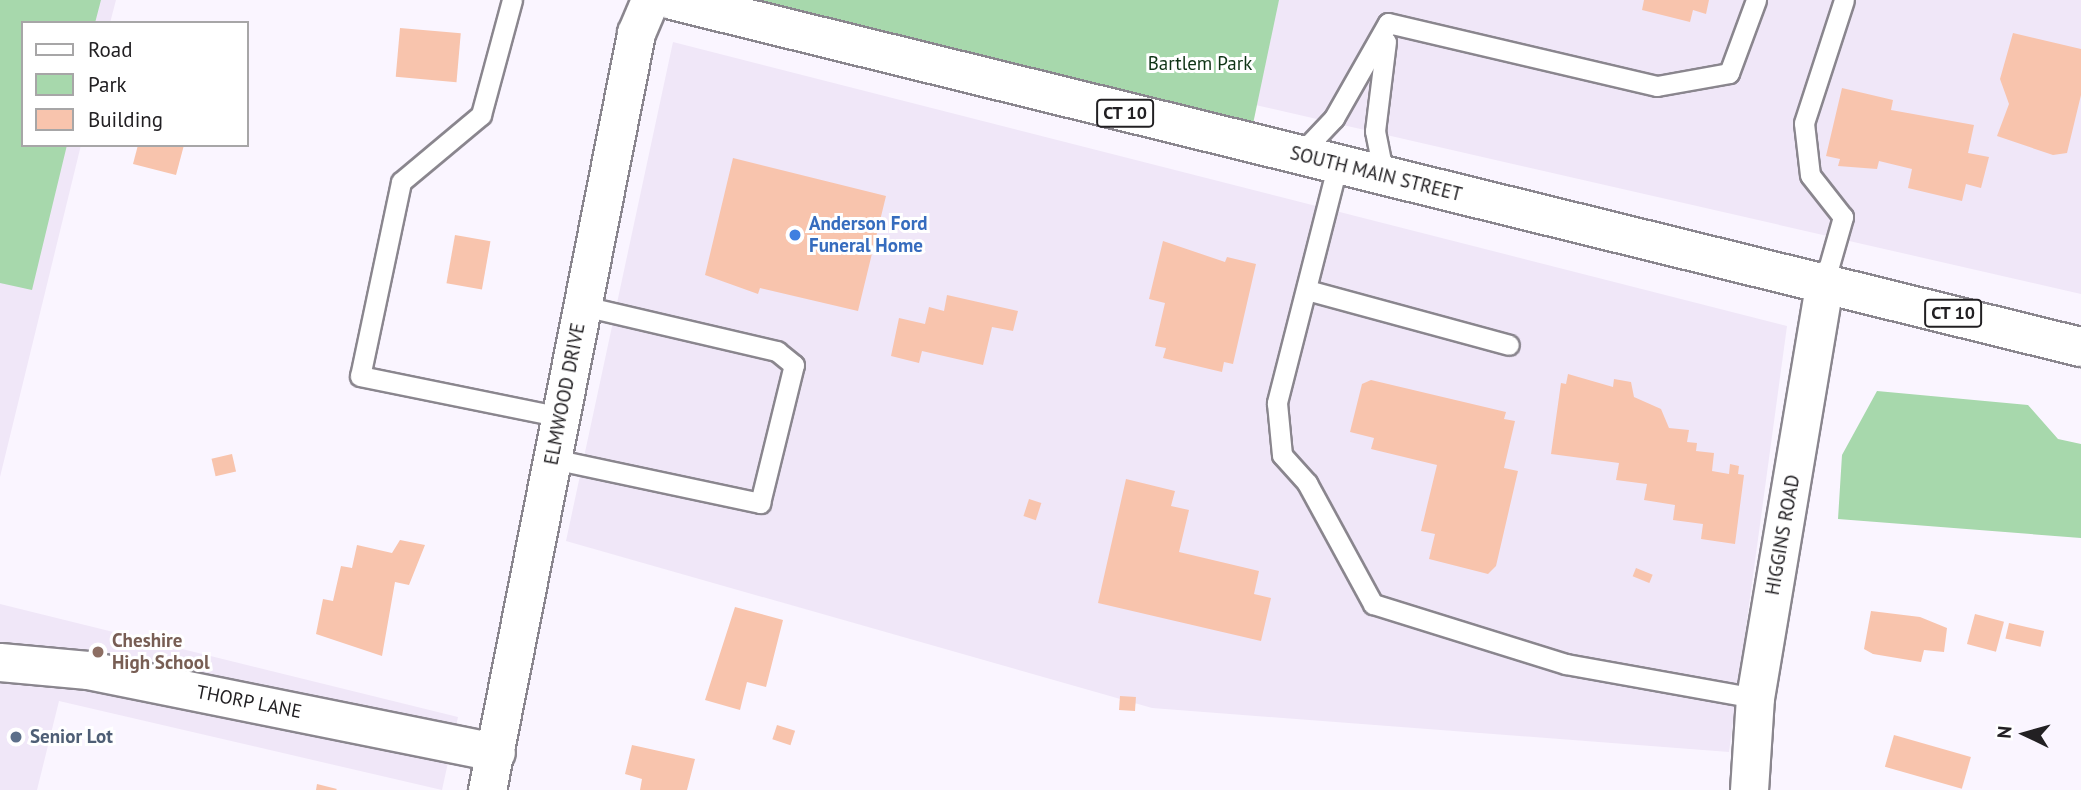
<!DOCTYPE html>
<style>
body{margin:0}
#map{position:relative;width:2081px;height:790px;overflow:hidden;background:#faf5ff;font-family:"PT Sans",sans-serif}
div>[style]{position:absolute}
.built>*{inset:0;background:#f0e7f8}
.green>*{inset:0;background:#a7d8ac}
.building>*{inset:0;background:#f8c4ad;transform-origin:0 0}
.roads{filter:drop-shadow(2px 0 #8a868e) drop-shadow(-2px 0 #8a868e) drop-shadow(0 2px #8a868e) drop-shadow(0 -2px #8a868e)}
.lane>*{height:19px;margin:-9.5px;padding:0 9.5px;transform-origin:9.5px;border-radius:9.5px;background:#fff}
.street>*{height:37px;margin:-18.5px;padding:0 18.5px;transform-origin:18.5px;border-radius:18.5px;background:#fff}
.highway>*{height:38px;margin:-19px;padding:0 19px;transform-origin:19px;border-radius:19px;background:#fff}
.dots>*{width:19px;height:19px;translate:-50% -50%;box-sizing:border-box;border:4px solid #fff;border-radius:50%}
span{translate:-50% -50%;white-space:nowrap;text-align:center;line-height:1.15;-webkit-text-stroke:6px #fff;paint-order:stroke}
.shield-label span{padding:2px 5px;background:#fff;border:2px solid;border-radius:5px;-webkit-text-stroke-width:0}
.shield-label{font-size:18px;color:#222023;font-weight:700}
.park-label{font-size:19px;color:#0e3315}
.street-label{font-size:19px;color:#222023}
.shop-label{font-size:19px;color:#366cbe;font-weight:700}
.left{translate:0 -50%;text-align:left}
.education-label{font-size:19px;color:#785e54;font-weight:700}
.service-label{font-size:19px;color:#4e5e75;font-weight:700}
.legend{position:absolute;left:21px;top:21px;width:228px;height:126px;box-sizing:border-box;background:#fff;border:2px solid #a7a6a7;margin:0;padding:9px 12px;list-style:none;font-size:21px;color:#222023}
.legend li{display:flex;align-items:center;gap:14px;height:35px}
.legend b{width:35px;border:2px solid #a7a6a7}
.north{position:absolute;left:1990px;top:699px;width:70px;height:70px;-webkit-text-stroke:5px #fff;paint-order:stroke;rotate:275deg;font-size:19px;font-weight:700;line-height:28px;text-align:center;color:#222023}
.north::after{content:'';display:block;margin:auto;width:24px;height:32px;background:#222023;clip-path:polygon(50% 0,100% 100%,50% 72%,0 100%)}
</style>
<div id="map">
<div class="built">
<i style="clip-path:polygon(0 0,116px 0,110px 23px,23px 23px,23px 145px,81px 145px,0 477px)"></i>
<i style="clip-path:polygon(1274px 0,2081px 0,2081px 294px,1251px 104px)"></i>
<i style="clip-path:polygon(673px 42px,1787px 326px,1729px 752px,1152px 708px,566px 541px)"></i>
<i style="clip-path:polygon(0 604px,458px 717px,442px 790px,59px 701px,37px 790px,0 790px)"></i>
</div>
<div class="green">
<i style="clip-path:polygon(0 0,101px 0,95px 23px,23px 23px,23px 145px,67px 145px,32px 290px,0 283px)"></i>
<i style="clip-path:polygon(672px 0,1279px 0,1249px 143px)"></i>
<i style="clip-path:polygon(1877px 391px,2028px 405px,2058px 439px,2081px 444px,2081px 538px,1838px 519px,1842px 455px)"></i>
</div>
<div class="building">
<i style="clip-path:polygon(1644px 0,1709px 0,1706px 14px,1693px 10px,1690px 22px,1642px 10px)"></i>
<i style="left:400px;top:28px;width:61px;height:49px;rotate:5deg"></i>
<i style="clip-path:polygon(2013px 33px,2081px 49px,2081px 95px,2067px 153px,2053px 155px,1997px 136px,2009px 104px,2000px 79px)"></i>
<i style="clip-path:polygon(1842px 88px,1893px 100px,1891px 110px,1974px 125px,1968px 153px,1989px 157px,1981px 188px,1966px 184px,1962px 201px,1908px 188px,1912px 169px,1879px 161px,1877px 169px,1838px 166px,1840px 159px,1826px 156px)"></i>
<i style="clip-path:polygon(138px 145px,184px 145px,176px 175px,133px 164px)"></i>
<i style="clip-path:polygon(733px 158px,886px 196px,858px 311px,760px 288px,758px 294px,705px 275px)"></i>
<i style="left:455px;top:235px;width:36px;height:49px;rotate:10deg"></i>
<i style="clip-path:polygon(1163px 241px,1225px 262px,1227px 257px,1256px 264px,1233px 364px,1224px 362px,1222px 372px,1163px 358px,1166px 348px,1155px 346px,1165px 303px,1149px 299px)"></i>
<i style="clip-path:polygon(947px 295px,1018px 311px,1013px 331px,992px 327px,983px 365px,922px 351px,919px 363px,891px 356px,899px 318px,925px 324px,929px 307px,944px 311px)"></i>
<i style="clip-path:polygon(1568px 374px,1613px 387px,1614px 379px,1631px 382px,1634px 397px,1661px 409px,1669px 428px,1689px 430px,1687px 442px,1697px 443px,1696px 451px,1714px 453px,1712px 471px,1729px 474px,1730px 464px,1739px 466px,1738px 474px,1744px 475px,1735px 544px,1701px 539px,1703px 524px,1673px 520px,1675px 505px,1644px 500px,1647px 484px,1616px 480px,1619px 463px,1551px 454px,1561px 383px,1566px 384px)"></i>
<i style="clip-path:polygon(1371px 380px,1506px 412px,1504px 419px,1515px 421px,1504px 468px,1518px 471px,1496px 566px,1488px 574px,1429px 559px,1435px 534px,1421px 531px,1437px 465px,1371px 449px,1374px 438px,1350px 432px,1362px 384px)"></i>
<i style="left:232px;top:454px;width:18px;height:21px;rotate:77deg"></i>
<i style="clip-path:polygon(1126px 479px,1175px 491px,1171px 506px,1189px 510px,1179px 552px,1259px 571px,1254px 594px,1271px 598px,1261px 641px,1098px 603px)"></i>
<i style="left:1029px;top:499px;width:13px;height:18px;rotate:18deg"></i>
<i style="clip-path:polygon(400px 540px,425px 545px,409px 585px,395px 582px,382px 656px,316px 634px,323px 599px,333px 601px,341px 566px,352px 568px,357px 545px,392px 553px)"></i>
<i style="left:1636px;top:568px;width:18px;height:9px;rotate:22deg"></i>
<i style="clip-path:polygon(735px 607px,783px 620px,766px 687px,747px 682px,740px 710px,705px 700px)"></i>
<i style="clip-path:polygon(1871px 611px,1920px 617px,1947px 628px,1944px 652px,1924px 650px,1921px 662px,1873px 654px,1864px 649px)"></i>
<i style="left:1975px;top:614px;width:30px;height:31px;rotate:15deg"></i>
<i style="left:2009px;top:623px;width:36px;height:16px;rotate:13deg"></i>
<i style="left:1120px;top:696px;width:16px;height:14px;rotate:4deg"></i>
<i style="left:777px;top:725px;width:19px;height:15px;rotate:18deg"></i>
<i style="left:1894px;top:735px;width:80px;height:33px;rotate:16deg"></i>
<i style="clip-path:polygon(632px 745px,695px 759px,687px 790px,640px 790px,642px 779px,625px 774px)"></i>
<i style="clip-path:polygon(317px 784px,337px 789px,336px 790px,316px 790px)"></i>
</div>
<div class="roads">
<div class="lane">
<i style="left:512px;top:0;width:119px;rotate:105.1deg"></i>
<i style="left:481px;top:115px;width:104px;rotate:140.1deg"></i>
<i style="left:401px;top:182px;width:198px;rotate:101.9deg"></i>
<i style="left:360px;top:376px;width:205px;rotate:11.5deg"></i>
<i style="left:1388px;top:23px;width:276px;rotate:13.2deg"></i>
<i style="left:1657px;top:86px;width:73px;rotate:-10.2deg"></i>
<i style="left:1729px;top:73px;width:78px;rotate:-69.7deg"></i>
<i style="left:1299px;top:155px;width:51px;rotate:-46.6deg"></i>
<i style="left:1334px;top:118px;width:109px;rotate:-60.4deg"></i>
<i style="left:1338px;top:163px;width:248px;rotate:104.3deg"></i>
<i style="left:1277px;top:403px;width:52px;rotate:84.5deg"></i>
<i style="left:1282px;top:455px;width:38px;rotate:48deg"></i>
<i style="left:1307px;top:483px;width:138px;rotate:61.4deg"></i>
<i style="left:1373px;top:604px;width:202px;rotate:17.3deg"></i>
<i style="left:1566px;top:664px;width:192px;rotate:10.2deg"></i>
<i style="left:1384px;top:176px;width:46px;rotate:-101.3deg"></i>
<i style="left:1375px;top:131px;width:90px;rotate:-83deg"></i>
<i style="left:1825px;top:280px;width:66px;rotate:-74.1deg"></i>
<i style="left:1843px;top:217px;width:53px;rotate:-128.2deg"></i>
<i style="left:1810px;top:175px;width:52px;rotate:-96.6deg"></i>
<i style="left:1804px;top:123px;width:129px;rotate:-72deg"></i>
<i style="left:1307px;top:290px;width:209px;rotate:15.2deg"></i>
<i style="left:553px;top:459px;width:212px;rotate:12deg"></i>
<i style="left:760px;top:503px;width:142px;rotate:-76.2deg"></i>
<i style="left:794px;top:365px;width:22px;rotate:-141deg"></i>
<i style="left:777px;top:351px;width:199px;rotate:-166.9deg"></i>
</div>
<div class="street">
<i style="left:0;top:662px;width:88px;rotate:5.2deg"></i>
<i style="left:88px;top:670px;width:416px;rotate:11.4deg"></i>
<i style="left:487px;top:790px;width:772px;rotate:-78.86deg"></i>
<i style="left:636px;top:33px;width:36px;rotate:-67deg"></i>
<i style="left:1749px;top:790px;width:92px;rotate:-86.3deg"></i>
<i style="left:1755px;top:698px;width:424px;rotate:-80.5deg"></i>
</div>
<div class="highway">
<i style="left:672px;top:0;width:1451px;rotate:13.84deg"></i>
</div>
</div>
<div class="dots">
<i style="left:795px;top:235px;background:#3f7fe0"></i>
<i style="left:98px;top:652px;background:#8d6e63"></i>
<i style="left:16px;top:737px;background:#5c6f8a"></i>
</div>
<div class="shield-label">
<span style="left:1125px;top:113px">CT 10</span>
<span style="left:1953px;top:313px">CT 10</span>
</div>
<div class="park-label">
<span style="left:1200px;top:64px">Bartlem Park</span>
</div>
<div class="street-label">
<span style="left:1376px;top:174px;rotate:14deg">SOUTH MAIN STREET</span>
<span style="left:565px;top:394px;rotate:-79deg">ELMWOOD DRIVE</span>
<span style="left:1783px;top:535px;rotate:-80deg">HIGGINS ROAD</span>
<span style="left:249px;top:702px;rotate:11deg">THORP LANE</span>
</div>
<div class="shop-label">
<span class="left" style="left:809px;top:235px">Anderson Ford<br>Funeral Home</span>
</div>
<div class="education-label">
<span class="left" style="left:112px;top:652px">Cheshire<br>High School</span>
</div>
<div class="service-label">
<span class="left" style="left:30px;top:737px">Senior Lot</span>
</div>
<ul class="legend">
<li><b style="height:9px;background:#fff"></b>Road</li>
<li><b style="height:19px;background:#a7d8ac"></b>Park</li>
<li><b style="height:19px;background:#f8c4ad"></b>Building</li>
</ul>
<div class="north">N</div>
</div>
